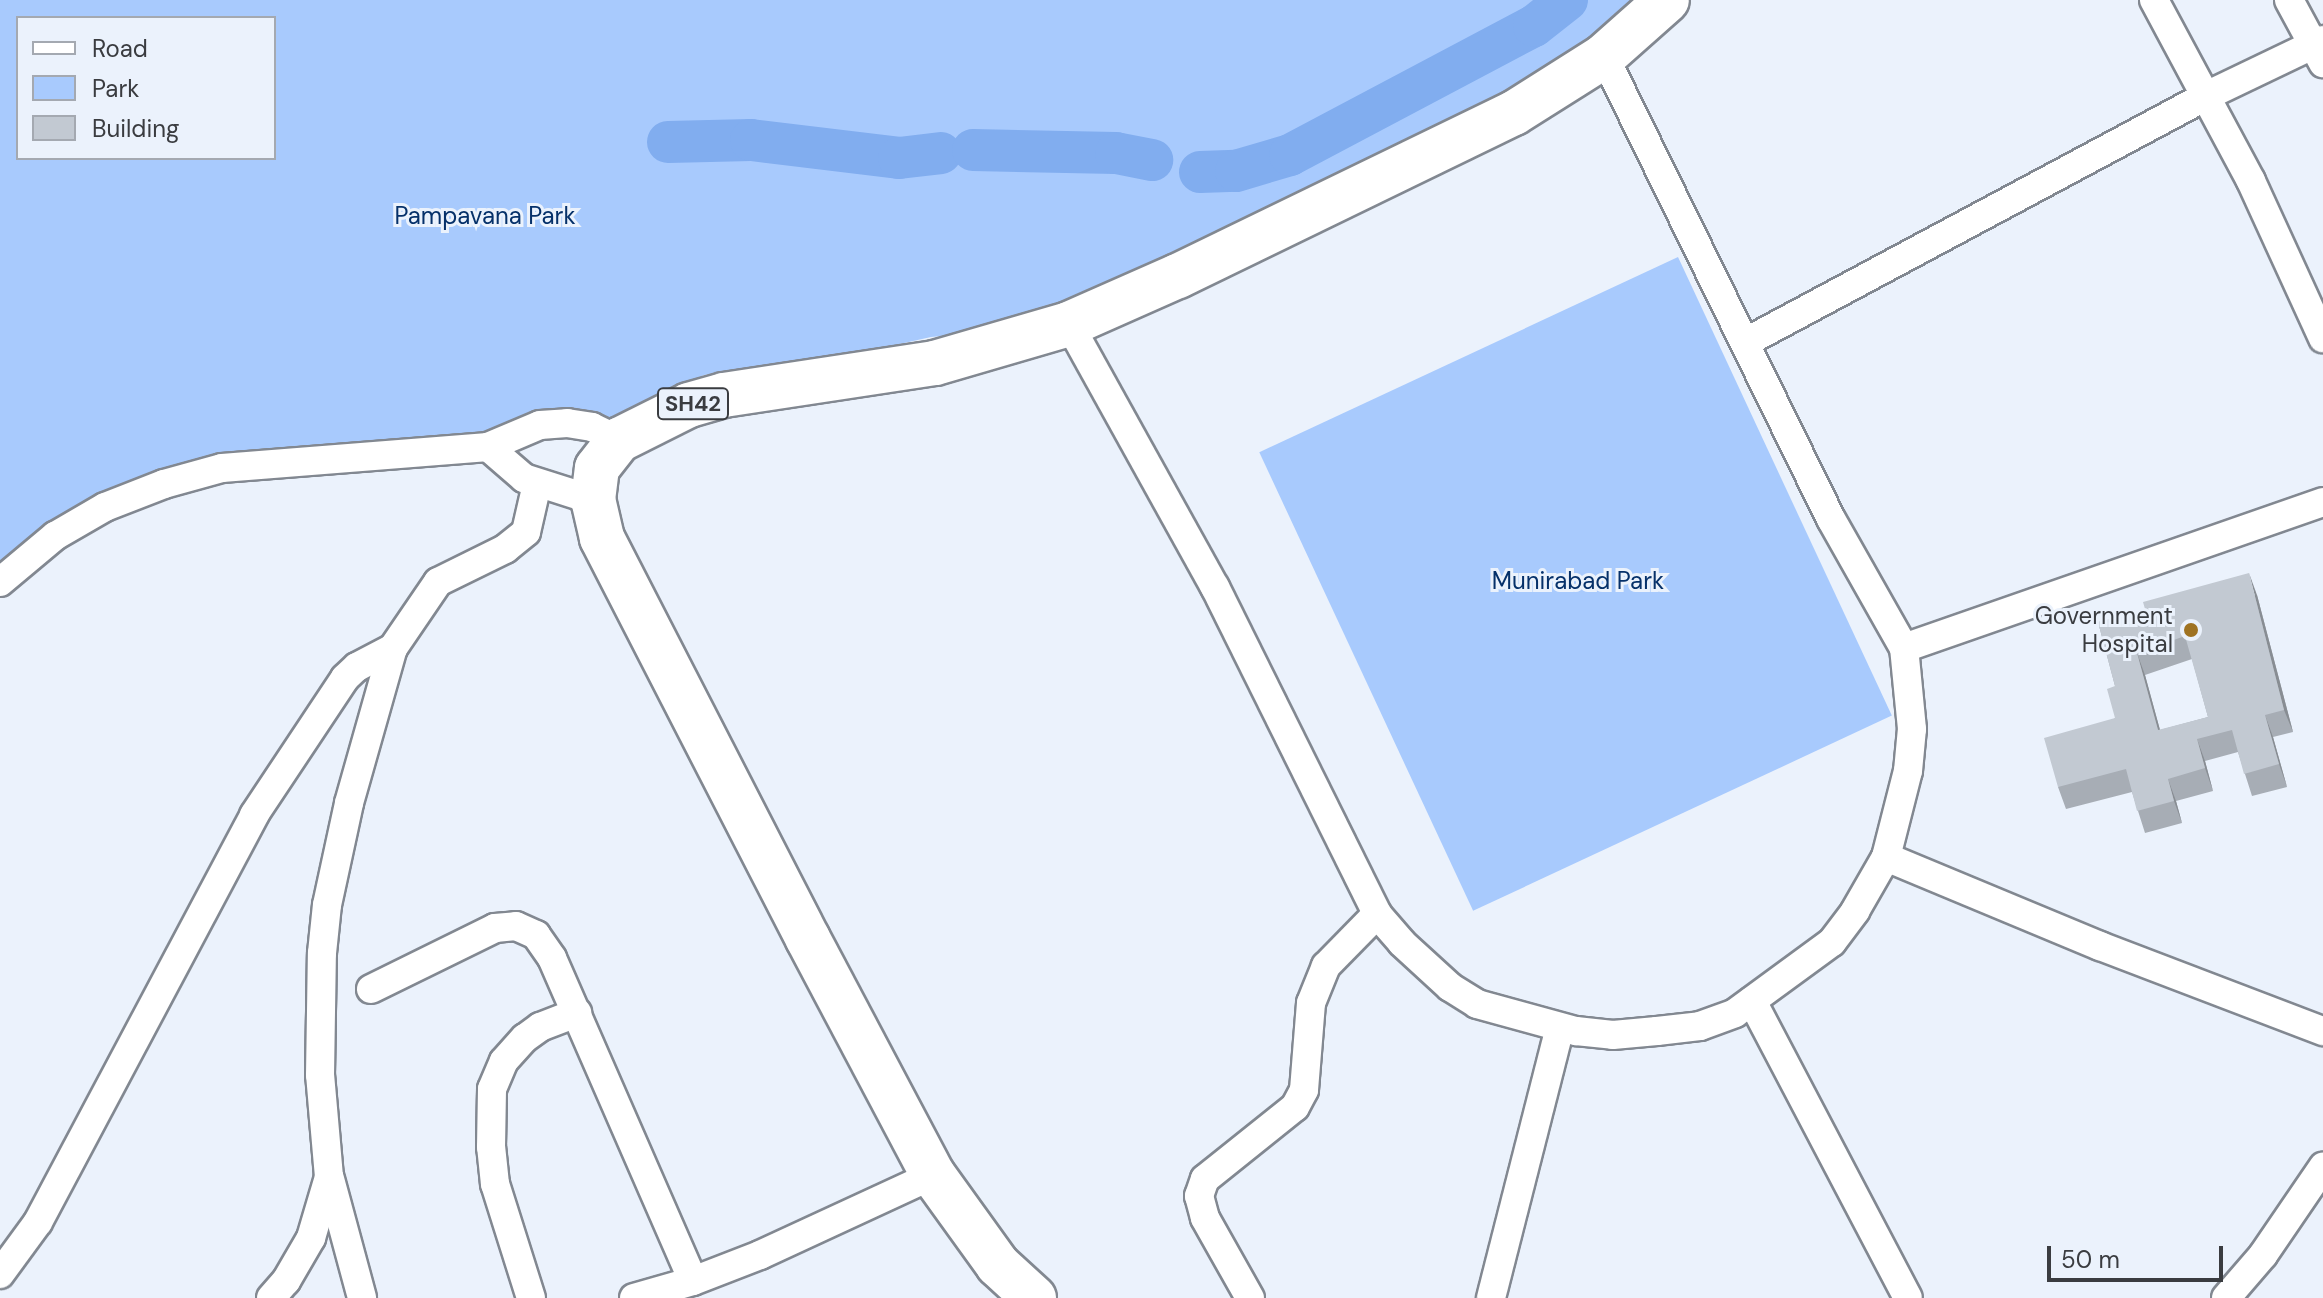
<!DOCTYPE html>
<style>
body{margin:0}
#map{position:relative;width:2323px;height:1298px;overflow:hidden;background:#ebf2fc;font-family:"DM Sans",sans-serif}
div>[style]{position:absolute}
.green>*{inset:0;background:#a8cafd;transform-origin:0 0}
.river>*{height:42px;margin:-21px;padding:0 21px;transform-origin:21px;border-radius:21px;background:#81adef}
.roads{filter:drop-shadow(2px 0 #828891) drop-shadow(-2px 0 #828891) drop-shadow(0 2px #828891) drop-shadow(0 -2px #828891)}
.minor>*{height:28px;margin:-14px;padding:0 14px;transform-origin:14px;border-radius:14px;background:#fff}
.primary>*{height:44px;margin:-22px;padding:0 22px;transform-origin:22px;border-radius:22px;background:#fff}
.wall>*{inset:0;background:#a7adb5}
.shaded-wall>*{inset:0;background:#888d93}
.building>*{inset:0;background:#c2c9d2}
.dots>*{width:22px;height:22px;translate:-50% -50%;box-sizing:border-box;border:4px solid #ebf2fc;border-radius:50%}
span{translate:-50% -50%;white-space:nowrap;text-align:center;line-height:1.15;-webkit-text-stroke:6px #ebf2fc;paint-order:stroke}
.shield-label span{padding:2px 6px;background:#ebf2fc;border:2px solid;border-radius:6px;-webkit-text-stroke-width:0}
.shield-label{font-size:22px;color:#3a3c40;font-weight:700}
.park-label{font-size:24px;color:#06316a}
.poi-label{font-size:24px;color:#3a3c40}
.right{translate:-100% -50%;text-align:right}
.legend{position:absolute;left:16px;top:16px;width:260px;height:144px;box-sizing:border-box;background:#ebf2fc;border:2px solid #a4a9b1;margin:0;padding:10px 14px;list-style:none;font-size:24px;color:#3a3c40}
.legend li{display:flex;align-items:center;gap:16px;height:40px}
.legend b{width:40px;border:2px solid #a4a9b1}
.scale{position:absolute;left:2047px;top:1246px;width:176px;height:36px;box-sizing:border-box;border:4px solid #3a3c40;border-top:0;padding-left:10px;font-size:24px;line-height:28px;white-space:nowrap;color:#3a3c40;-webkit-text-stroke:6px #ebf2fc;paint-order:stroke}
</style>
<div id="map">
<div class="green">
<i style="clip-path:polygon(evenodd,0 0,1667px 0,1604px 56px,1069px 324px,931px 337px,864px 352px,704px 375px,592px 427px,164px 484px,0 582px,0 0,18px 18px,274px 18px,274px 158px,18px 158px,18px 18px)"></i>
<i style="left:1678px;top:257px;width:506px;height:462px;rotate:65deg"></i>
</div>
<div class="river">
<i style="left:668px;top:142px;width:83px;rotate:-1.4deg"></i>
<i style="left:751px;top:140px;width:149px;rotate:6.9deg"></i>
<i style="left:899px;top:158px;width:42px;rotate:-6.8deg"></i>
<i style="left:973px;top:150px;width:143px;rotate:1.2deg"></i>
<i style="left:1116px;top:153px;width:37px;rotate:11deg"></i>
<i style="left:1200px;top:172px;width:36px;rotate:-2deg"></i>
<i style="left:1236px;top:171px;width:56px;rotate:-16.5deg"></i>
<i style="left:1290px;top:155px;width:276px;rotate:-27.9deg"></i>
<i style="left:1534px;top:26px;width:42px;rotate:-38.2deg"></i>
</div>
<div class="roads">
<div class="minor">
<i style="left:2154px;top:0;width:205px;rotate:61.8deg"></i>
<i style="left:2251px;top:181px;width:173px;rotate:65.4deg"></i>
<i style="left:2289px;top:0;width:72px;rotate:61.6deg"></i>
<i style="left:1069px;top:324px;width:301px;rotate:61deg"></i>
<i style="left:1215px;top:587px;width:365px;rotate:63.6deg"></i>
<i style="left:1377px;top:914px;width:38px;rotate:49deg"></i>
<i style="left:1402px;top:943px;width:65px;rotate:42.5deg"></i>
<i style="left:1450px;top:987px;width:32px;rotate:32deg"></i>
<i style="left:1477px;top:1004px;width:103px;rotate:15.3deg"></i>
<i style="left:1576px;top:1031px;width:37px;rotate:6deg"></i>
<i style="left:1613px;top:1035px;width:44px;rotate:-5.2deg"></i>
<i style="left:1657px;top:1031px;width:43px;rotate:-6.6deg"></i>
<i style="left:1700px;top:1026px;width:37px;rotate:-20deg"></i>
<i style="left:1735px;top:1013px;width:120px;rotate:-36.2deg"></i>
<i style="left:1832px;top:942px;width:39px;rotate:-53deg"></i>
<i style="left:1855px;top:911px;width:62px;rotate:-60.1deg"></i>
<i style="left:1886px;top:857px;width:89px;rotate:-75.7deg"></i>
<i style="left:1908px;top:771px;width:42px;rotate:-84.6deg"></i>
<i style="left:1912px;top:729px;width:81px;rotate:-95.6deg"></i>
<i style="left:1904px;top:648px;width:148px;rotate:-119.5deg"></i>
<i style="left:1831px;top:519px;width:516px;rotate:-116.12deg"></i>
<i style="left:1746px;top:342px;width:524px;rotate:-28.13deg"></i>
<i style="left:2208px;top:95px;width:127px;rotate:-25.6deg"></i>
<i style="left:488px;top:447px;width:48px;rotate:40.7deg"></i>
<i style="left:524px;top:478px;width:72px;rotate:17.7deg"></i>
<i style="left:0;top:582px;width:72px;rotate:-39.9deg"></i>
<i style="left:55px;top:536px;width:58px;rotate:-30.1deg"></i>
<i style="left:105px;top:507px;width:63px;rotate:-21.3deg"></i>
<i style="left:164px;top:484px;width:60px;rotate:-15.4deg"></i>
<i style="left:222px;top:468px;width:267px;rotate:-4.5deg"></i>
<i style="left:488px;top:447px;width:56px;rotate:-22.9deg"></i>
<i style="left:540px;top:425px;width:27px;rotate:-4deg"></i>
<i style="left:567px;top:423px;width:25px;rotate:9deg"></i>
<i style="left:592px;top:427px;width:30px;rotate:26deg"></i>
<i style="left:1904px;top:648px;width:444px;rotate:-19.2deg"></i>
<i style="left:1886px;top:857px;width:232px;rotate:22.6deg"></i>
<i style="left:2100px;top:946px;width:239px;rotate:20.9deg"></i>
<i style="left:371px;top:989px;width:138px;rotate:-26.2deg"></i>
<i style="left:495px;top:928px;width:21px;rotate:-5deg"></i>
<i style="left:516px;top:926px;width:22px;rotate:24deg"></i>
<i style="left:536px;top:935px;width:28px;rotate:55deg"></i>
<i style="left:552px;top:958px;width:352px;rotate:66.4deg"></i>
<i style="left:1752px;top:1001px;width:335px;rotate:62.3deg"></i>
<i style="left:330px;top:1179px;width:123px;rotate:74.9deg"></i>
<i style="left:0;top:1274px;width:64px;rotate:-53.8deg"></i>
<i style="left:38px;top:1222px;width:461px;rotate:-62deg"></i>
<i style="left:254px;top:815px;width:164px;rotate:-56.4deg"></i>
<i style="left:345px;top:678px;width:16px;rotate:-43deg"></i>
<i style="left:357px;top:667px;width:41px;rotate:-27.8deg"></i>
<i style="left:271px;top:1298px;width:23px;rotate:-49deg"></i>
<i style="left:286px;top:1281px;width:50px;rotate:-59.8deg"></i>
<i style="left:311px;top:1238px;width:64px;rotate:-73.6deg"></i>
<i style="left:329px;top:1177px;width:102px;rotate:-95deg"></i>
<i style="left:320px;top:1075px;width:122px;rotate:-89.1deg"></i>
<i style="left:322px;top:953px;width:48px;rotate:-84.1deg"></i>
<i style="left:327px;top:905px;width:104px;rotate:-77.8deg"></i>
<i style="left:349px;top:803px;width:161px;rotate:-74.2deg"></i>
<i style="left:393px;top:648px;width:80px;rotate:-55.7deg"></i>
<i style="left:438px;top:582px;width:75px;rotate:-26.2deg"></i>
<i style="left:505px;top:549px;width:27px;rotate:-39deg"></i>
<i style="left:526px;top:532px;width:49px;rotate:-77.1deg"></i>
<i style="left:531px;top:1298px;width:120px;rotate:-107.5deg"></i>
<i style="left:495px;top:1184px;width:37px;rotate:-96deg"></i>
<i style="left:491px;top:1147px;width:58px;rotate:-89deg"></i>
<i style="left:492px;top:1089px;width:30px;rotate:-67deg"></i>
<i style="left:504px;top:1061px;width:31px;rotate:-48deg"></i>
<i style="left:525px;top:1038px;width:19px;rotate:-36deg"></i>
<i style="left:540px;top:1027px;width:40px;rotate:-21deg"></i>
<i style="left:634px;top:1298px;width:61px;rotate:-16.1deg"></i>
<i style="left:693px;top:1281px;width:72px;rotate:-21.2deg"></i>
<i style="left:760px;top:1255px;width:191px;rotate:-24.8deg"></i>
<i style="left:1250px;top:1298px;width:92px;rotate:-119.4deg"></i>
<i style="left:1205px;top:1218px;width:23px;rotate:-105deg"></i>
<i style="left:1199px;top:1196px;width:18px;rotate:-71deg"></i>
<i style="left:1205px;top:1179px;width:115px;rotate:-38.7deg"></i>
<i style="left:1295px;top:1107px;width:19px;rotate:-62deg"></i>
<i style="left:1304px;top:1090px;width:87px;rotate:-85.4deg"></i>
<i style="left:1311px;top:1003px;width:40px;rotate:-68deg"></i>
<i style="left:1326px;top:966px;width:73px;rotate:-45.6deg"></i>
<i style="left:1491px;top:1298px;width:279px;rotate:-75.7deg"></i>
<i style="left:2226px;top:1298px;width:57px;rotate:-49.3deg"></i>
<i style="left:2263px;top:1255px;width:107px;rotate:-55.7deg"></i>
</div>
<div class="primary">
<i style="left:1034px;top:1298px;width:49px;rotate:-137.5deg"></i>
<i style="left:998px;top:1265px;width:111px;rotate:-125.8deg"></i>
<i style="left:933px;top:1175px;width:267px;rotate:-117.9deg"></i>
<i style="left:808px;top:939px;width:451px;rotate:-117.2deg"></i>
<i style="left:602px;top:538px;width:39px;rotate:-103deg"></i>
<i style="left:593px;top:500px;width:32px;rotate:-83deg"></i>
<i style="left:597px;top:468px;width:36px;rotate:-52deg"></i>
<i style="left:619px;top:440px;width:78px;rotate:-26.6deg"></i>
<i style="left:689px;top:405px;width:36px;rotate:-16deg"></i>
<i style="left:724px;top:395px;width:213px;rotate:-8.6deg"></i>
<i style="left:935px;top:363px;width:140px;rotate:-16.2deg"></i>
<i style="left:1069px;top:324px;width:119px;rotate:-23.8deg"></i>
<i style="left:1178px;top:276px;width:373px;rotate:-25.9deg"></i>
<i style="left:1514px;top:113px;width:107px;rotate:-32.3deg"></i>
<i style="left:1604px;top:56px;width:84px;rotate:-41.6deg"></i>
</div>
</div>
<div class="wall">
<i style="clip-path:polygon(evenodd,2257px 595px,2293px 732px,2273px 737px,2287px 787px,2252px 796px,2238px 752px,2205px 761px,2213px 791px,2176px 801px,2182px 823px,2145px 833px,2132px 792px,2066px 809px,2058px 787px,2115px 718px,2115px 686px,2098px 622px,2257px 595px,2192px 659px,2208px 717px,2160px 730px,2145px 675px,2192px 659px)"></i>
</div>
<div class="shaded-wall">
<i style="clip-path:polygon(2249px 573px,2257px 595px,2293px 732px,2284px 710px)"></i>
<i style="clip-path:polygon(2137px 653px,2145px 675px,2166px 752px,2158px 730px)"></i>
<i style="clip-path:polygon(2265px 715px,2273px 737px,2287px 787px,2279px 764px)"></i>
<i style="clip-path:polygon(2197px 739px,2205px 761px,2213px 791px,2205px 768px)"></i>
<i style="clip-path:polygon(2168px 779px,2176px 801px,2182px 823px,2174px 801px)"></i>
</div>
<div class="building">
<i style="clip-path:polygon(evenodd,2249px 573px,2284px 710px,2265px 715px,2279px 764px,2244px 774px,2232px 730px,2197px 739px,2205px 768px,2168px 779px,2174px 801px,2137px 811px,2126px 769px,2058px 787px,2044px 738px,2115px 718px,2107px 689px,2115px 686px,2098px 622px,2145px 609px,2143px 602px,2249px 573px,2185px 636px,2208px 717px,2158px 730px,2137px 653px,2185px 636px)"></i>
</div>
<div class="dots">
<i style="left:2191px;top:630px;background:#9f7323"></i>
</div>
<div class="shield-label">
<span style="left:693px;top:404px">SH42</span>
</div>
<div class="park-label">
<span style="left:485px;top:216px">Pampavana Park</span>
<span style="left:1578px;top:581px">Munirabad Park</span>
</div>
<div class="poi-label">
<span class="right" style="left:2173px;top:630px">Government<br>Hospital</span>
</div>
<ul class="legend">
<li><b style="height:10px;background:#fff"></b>Road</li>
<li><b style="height:22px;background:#a8cafd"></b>Park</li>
<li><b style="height:22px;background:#c2c9d2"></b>Building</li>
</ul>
<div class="scale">50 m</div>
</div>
